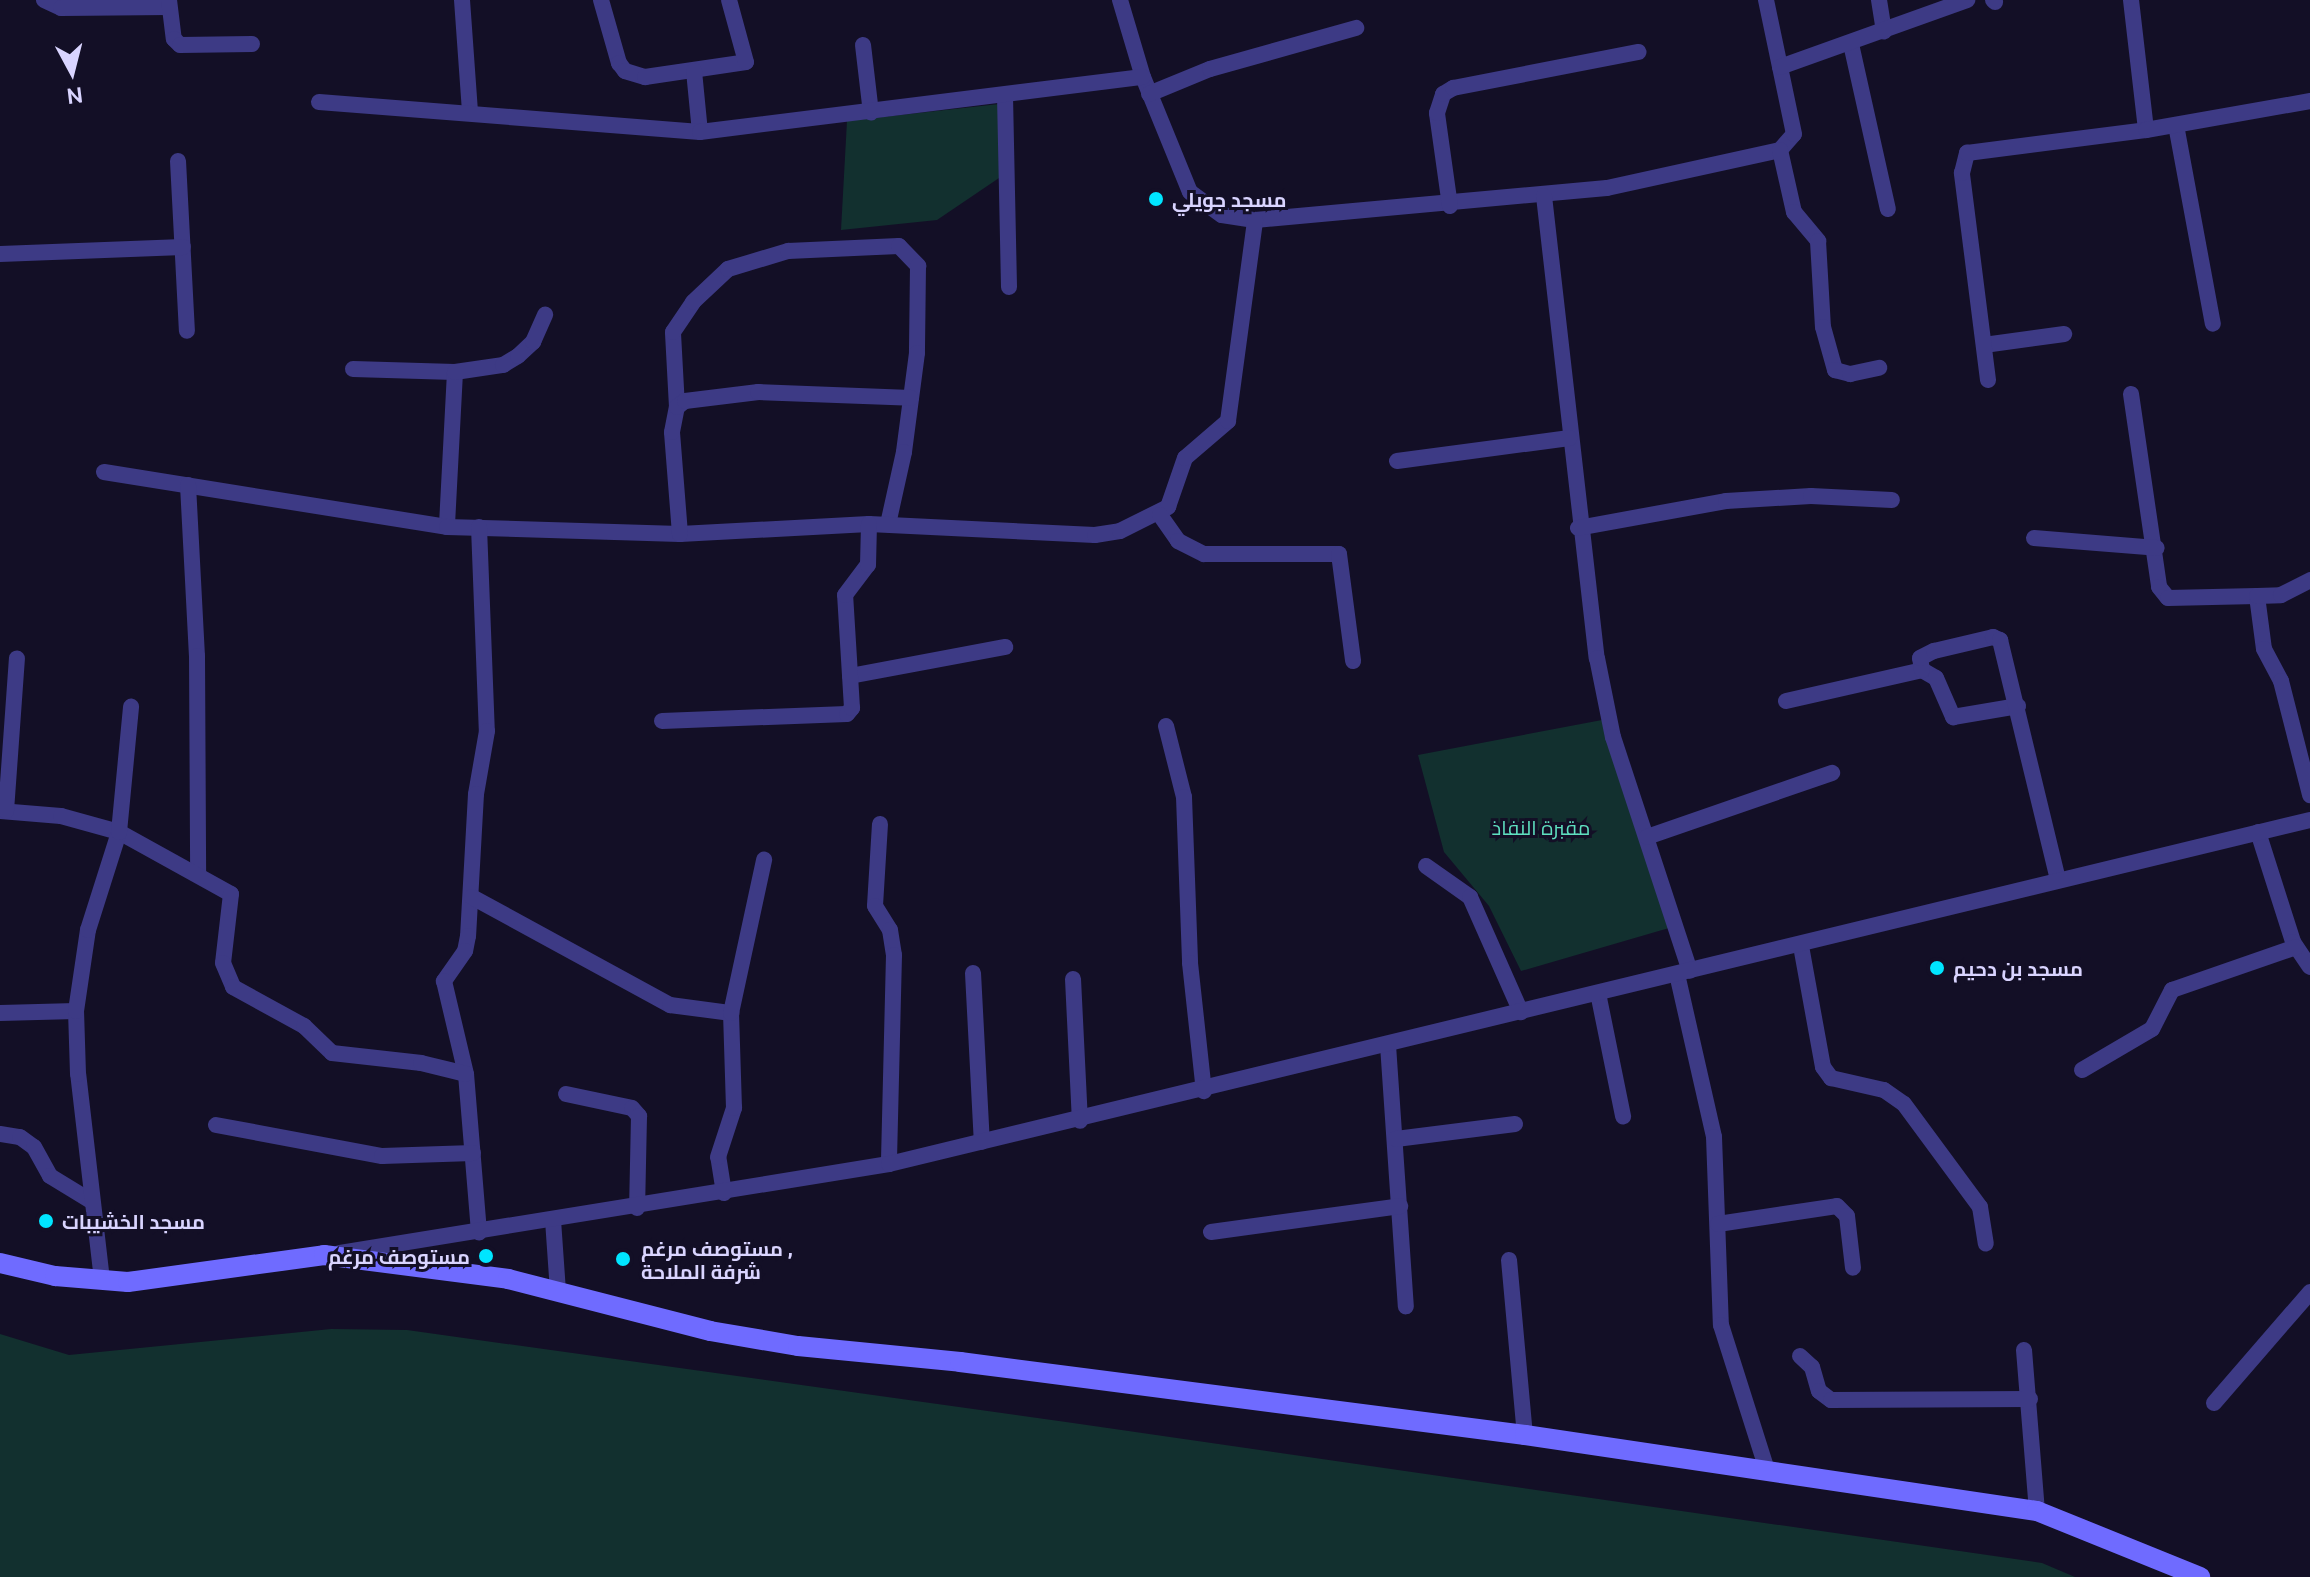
<!DOCTYPE html>
<meta charset="utf-8">
<style>
body{margin:0}
#map{position:relative;width:2310px;height:1577px;overflow:hidden;background:#130f26;font-family:Ubuntu,Cairo,sans-serif}
div>[style]{position:absolute}
.green>*{inset:0;background:#12302f}
.street>*{height:16px;margin:-8px;padding:0 8px;transform-origin:8px;border-radius:8px;background:#3d3a85}
.secondary>*{height:20px;margin:-10px;padding:0 10px;transform-origin:10px;border-radius:10px;background:#6f6bff}
.dots>*{width:22px;height:22px;translate:-50% -50%;box-sizing:border-box;border:4px solid #130f26;border-radius:50%}
span{translate:-50% -50%;white-space:nowrap;text-align:center;line-height:1.15;-webkit-text-stroke:6px #130f26;paint-order:stroke}
.poi-label{font-size:20px;color:#d9d4ff;font-weight:700}
.left{translate:0 -50%;text-align:left}
.right{translate:-100% -50%;text-align:right}
.park-label{font-size:20px;color:#5fe0c0}
.north{position:absolute;left:32px;top:32px;width:80px;height:80px;-webkit-text-stroke:6px #130f26;paint-order:stroke;rotate:173deg;font-size:22px;font-weight:700;line-height:32px;text-align:center;color:#d9d4ff}
.north::after{content:'';display:block;margin:auto;width:28px;height:36px;background:#d9d4ff;clip-path:polygon(50% 0,100% 100%,50% 72%,0 100%)}
</style>
<div id="map">
<div class="green">
<i style="clip-path:polygon(999px 104px,1002px 176px,937px 220px,841px 230px,847px 121px)"></i>
<i style="clip-path:polygon(1602px 720px,1669px 928px,1521px 971px,1489px 906px,1444px 852px,1418px 755px)"></i>
<i style="clip-path:polygon(331px 1329px,407px 1330px,1073px 1423px,2042px 1563px,2075px 1577px,0 1577px,0 1334px,69px 1355px)"></i>
</div>
<div class="street">
<i style="left:44px;top:0;width:19px;rotate:25deg"></i>
<i style="left:61px;top:8px;width:108px;rotate:-0.5deg"></i>
<i style="left:169px;top:0;width:39px;rotate:83deg"></i>
<i style="left:174px;top:39px;width:8px;rotate:45deg"></i>
<i style="left:180px;top:45px;width:72px;rotate:-0.8deg"></i>
<i style="left:462px;top:0;width:112px;rotate:85.9deg"></i>
<i style="left:601px;top:0;width:66px;rotate:74.1deg"></i>
<i style="left:619px;top:63px;width:10px;rotate:53deg"></i>
<i style="left:625px;top:71px;width:21px;rotate:17deg"></i>
<i style="left:645px;top:77px;width:102px;rotate:-8.4deg"></i>
<i style="left:746px;top:62px;width:64px;rotate:-105.3deg"></i>
<i style="left:1120px;top:0;width:80px;rotate:73.4deg"></i>
<i style="left:1143px;top:77px;width:124px;rotate:67.8deg"></i>
<i style="left:1190px;top:192px;width:39px;rotate:36deg"></i>
<i style="left:1222px;top:215px;width:33px;rotate:9deg"></i>
<i style="left:1255px;top:220px;width:353px;rotate:-5.2deg"></i>
<i style="left:1607px;top:188px;width:177px;rotate:-12.4deg"></i>
<i style="left:1780px;top:150px;width:21px;rotate:-49deg"></i>
<i style="left:1794px;top:134px;width:137px;rotate:-101.8deg"></i>
<i style="left:1879px;top:0;width:32px;rotate:81deg"></i>
<i style="left:1993px;top:0;width:3px;rotate:45deg"></i>
<i style="left:2131px;top:0;width:131px;rotate:83.4deg"></i>
<i style="left:1851px;top:44px;width:169px;rotate:77.4deg"></i>
<i style="left:863px;top:45px;width:68px;rotate:83.3deg"></i>
<i style="left:1780px;top:67px;width:199px;rotate:-19.7deg"></i>
<i style="left:694px;top:71px;width:61px;rotate:84.4deg"></i>
<i style="left:1149px;top:94px;width:66px;rotate:-22.3deg"></i>
<i style="left:1210px;top:69px;width:152px;rotate:-15.7deg"></i>
<i style="left:1005px;top:96px;width:191px;rotate:88.8deg"></i>
<i style="left:319px;top:102px;width:382px;rotate:4.5deg"></i>
<i style="left:700px;top:132px;width:446px;rotate:-7.1deg"></i>
<i style="left:2176px;top:125px;width:202px;rotate:79.5deg"></i>
<i style="left:1780px;top:150px;width:64px;rotate:77.3deg"></i>
<i style="left:1794px;top:212px;width:38px;rotate:50deg"></i>
<i style="left:1818px;top:241px;width:86px;rotate:86.7deg"></i>
<i style="left:1823px;top:327px;width:45px;rotate:74.4deg"></i>
<i style="left:1835px;top:370px;width:16px;rotate:15deg"></i>
<i style="left:1850px;top:374px;width:30px;rotate:-12deg"></i>
<i style="left:178px;top:161px;width:170px;rotate:87deg"></i>
<i style="left:1544px;top:196px;width:465px;rotate:83.5deg"></i>
<i style="left:1597px;top:658px;width:81px;rotate:78.6deg"></i>
<i style="left:1613px;top:737px;width:246px;rotate:71.8deg"></i>
<i style="left:1450px;top:206px;width:94px;rotate:-98deg"></i>
<i style="left:1437px;top:113px;width:20px;rotate:-72deg"></i>
<i style="left:1443px;top:94px;width:12px;rotate:-31deg"></i>
<i style="left:1453px;top:88px;width:189px;rotate:-11deg"></i>
<i style="left:0;top:254px;width:183px;rotate:-2.2deg"></i>
<i style="left:1984px;top:345px;width:81px;rotate:-7.8deg"></i>
<i style="left:353px;top:369px;width:102px;rotate:1.7deg"></i>
<i style="left:455px;top:372px;width:155px;rotate:93deg"></i>
<i style="left:455px;top:372px;width:49px;rotate:-8.3deg"></i>
<i style="left:503px;top:365px;width:17px;rotate:-31deg"></i>
<i style="left:518px;top:356px;width:21px;rotate:-43deg"></i>
<i style="left:533px;top:342px;width:30px;rotate:-66deg"></i>
<i style="left:1988px;top:380px;width:209px;rotate:-97.2deg"></i>
<i style="left:1962px;top:173px;width:21px;rotate:-76deg"></i>
<i style="left:1967px;top:153px;width:180px;rotate:-7.3deg"></i>
<i style="left:2146px;top:130px;width:167px;rotate:-10deg"></i>
<i style="left:2131px;top:394px;width:195px;rotate:81.7deg"></i>
<i style="left:2159px;top:587px;width:14px;rotate:51deg"></i>
<i style="left:2168px;top:598px;width:89px;rotate:-1.3deg"></i>
<i style="left:2257px;top:596px;width:53px;rotate:82.5deg"></i>
<i style="left:2264px;top:649px;width:36px;rotate:62deg"></i>
<i style="left:2281px;top:681px;width:118px;rotate:75.7deg"></i>
<i style="left:677px;top:407px;width:75px;rotate:-93.1deg"></i>
<i style="left:673px;top:332px;width:36px;rotate:-56deg"></i>
<i style="left:693px;top:302px;width:48px;rotate:-43.3deg"></i>
<i style="left:728px;top:269px;width:63px;rotate:-16.7deg"></i>
<i style="left:788px;top:251px;width:111px;rotate:-2.6deg"></i>
<i style="left:899px;top:246px;width:28px;rotate:46deg"></i>
<i style="left:918px;top:266px;width:87px;rotate:90.7deg"></i>
<i style="left:917px;top:353px;width:100px;rotate:97.5deg"></i>
<i style="left:904px;top:452px;width:74px;rotate:102.5deg"></i>
<i style="left:1397px;top:461px;width:174px;rotate:-7.6deg"></i>
<i style="left:104px;top:472px;width:347px;rotate:9.1deg"></i>
<i style="left:447px;top:527px;width:233px;rotate:1.7deg"></i>
<i style="left:680px;top:534px;width:189px;rotate:-3deg"></i>
<i style="left:869px;top:524px;width:226px;rotate:2.8deg"></i>
<i style="left:1095px;top:535px;width:25px;rotate:-9deg"></i>
<i style="left:1120px;top:531px;width:54px;rotate:-26.6deg"></i>
<i style="left:1168px;top:507px;width:52px;rotate:-70.9deg"></i>
<i style="left:1185px;top:458px;width:57px;rotate:-40.7deg"></i>
<i style="left:1228px;top:421px;width:203px;rotate:-82.3deg"></i>
<i style="left:188px;top:485px;width:171px;rotate:87deg"></i>
<i style="left:197px;top:656px;width:217px;rotate:89.7deg"></i>
<i style="left:1160px;top:515px;width:32px;rotate:55deg"></i>
<i style="left:1178px;top:541px;width:29px;rotate:27deg"></i>
<i style="left:1204px;top:554px;width:135px"></i>
<i style="left:1339px;top:554px;width:108px;rotate:82.5deg"></i>
<i style="left:479px;top:527px;width:204px;rotate:87.8deg"></i>
<i style="left:487px;top:731px;width:64px;rotate:99.9deg"></i>
<i style="left:476px;top:794px;width:142px;rotate:93.2deg"></i>
<i style="left:468px;top:936px;width:15px;rotate:101deg"></i>
<i style="left:465px;top:951px;width:37px;rotate:125deg"></i>
<i style="left:444px;top:981px;width:96px;rotate:76.7deg"></i>
<i style="left:466px;top:1074px;width:159px;rotate:85.3deg"></i>
<i style="left:1578px;top:528px;width:150px;rotate:-10.3deg"></i>
<i style="left:1726px;top:501px;width:85px;rotate:-3.4deg"></i>
<i style="left:1811px;top:496px;width:81px;rotate:2.8deg"></i>
<i style="left:680px;top:534px;width:102px;rotate:-94.5deg"></i>
<i style="left:672px;top:432px;width:25px;rotate:-79deg"></i>
<i style="left:677px;top:407px;width:10px;rotate:-37deg"></i>
<i style="left:685px;top:401px;width:74px;rotate:-7deg"></i>
<i style="left:758px;top:392px;width:153px;rotate:2.2deg"></i>
<i style="left:2034px;top:538px;width:123px;rotate:4.6deg"></i>
<i style="left:2257px;top:596px;width:24px;rotate:-2deg"></i>
<i style="left:2281px;top:595px;width:33px;rotate:-27deg"></i>
<i style="left:1922px;top:670px;width:16px;rotate:30deg"></i>
<i style="left:1936px;top:678px;width:43px;rotate:66.4deg"></i>
<i style="left:1953px;top:717px;width:66px;rotate:-9.6deg"></i>
<i style="left:850px;top:676px;width:158px;rotate:-10.6deg"></i>
<i style="left:1786px;top:701px;width:139px;rotate:-12.8deg"></i>
<i style="left:1922px;top:670px;width:12px;rotate:-99deg"></i>
<i style="left:1920px;top:658px;width:16px;rotate:-27deg"></i>
<i style="left:1934px;top:651px;width:61px;rotate:-13.3deg"></i>
<i style="left:1993px;top:637px;width:8px;rotate:23deg"></i>
<i style="left:2000px;top:640px;width:246px;rotate:76.4deg"></i>
<i style="left:662px;top:721px;width:185px;rotate:-2.2deg"></i>
<i style="left:847px;top:714px;width:8px;rotate:-50deg"></i>
<i style="left:852px;top:708px;width:113px;rotate:-93.5deg"></i>
<i style="left:845px;top:595px;width:38px;rotate:-53deg"></i>
<i style="left:868px;top:565px;width:41px;rotate:-88.6deg"></i>
<i style="left:1166px;top:726px;width:73px;rotate:75.8deg"></i>
<i style="left:1184px;top:797px;width:166px;rotate:87.9deg"></i>
<i style="left:1190px;top:963px;width:129px;rotate:83.8deg"></i>
<i style="left:0;top:811px;width:61px;rotate:4.7deg"></i>
<i style="left:61px;top:816px;width:60px;rotate:15.4deg"></i>
<i style="left:119px;top:832px;width:128px;rotate:29deg"></i>
<i style="left:231px;top:894px;width:69px;rotate:96.6deg"></i>
<i style="left:223px;top:963px;width:26px;rotate:67deg"></i>
<i style="left:233px;top:987px;width:81px;rotate:28.8deg"></i>
<i style="left:304px;top:1026px;width:39px;rotate:44deg"></i>
<i style="left:332px;top:1053px;width:90px;rotate:6.4deg"></i>
<i style="left:421px;top:1063px;width:46px;rotate:13.7deg"></i>
<i style="left:6px;top:811px;width:153px;rotate:-85.9deg"></i>
<i style="left:880px;top:824px;width:82px;rotate:93.5deg"></i>
<i style="left:875px;top:906px;width:28px;rotate:58deg"></i>
<i style="left:890px;top:930px;width:25px;rotate:81deg"></i>
<i style="left:894px;top:955px;width:209px;rotate:91.4deg"></i>
<i style="left:2258px;top:832px;width:115px;rotate:72.3deg"></i>
<i style="left:2293px;top:942px;width:30px;rotate:56deg"></i>
<i style="left:1647px;top:837px;width:196px;rotate:-19.1deg"></i>
<i style="left:1426px;top:866px;width:54px;rotate:35.2deg"></i>
<i style="left:1470px;top:897px;width:126px;rotate:66.1deg"></i>
<i style="left:472px;top:897px;width:226px;rotate:28.6deg"></i>
<i style="left:670px;top:1005px;width:62px;rotate:7.5deg"></i>
<i style="left:1801px;top:946px;width:123px;rotate:79.7deg"></i>
<i style="left:1823px;top:1067px;width:14px;rotate:54deg"></i>
<i style="left:1831px;top:1078px;width:54px;rotate:12.8deg"></i>
<i style="left:1884px;top:1090px;width:24px;rotate:35deg"></i>
<i style="left:1904px;top:1104px;width:128px;rotate:53.6deg"></i>
<i style="left:1980px;top:1207px;width:37px;rotate:81deg"></i>
<i style="left:973px;top:973px;width:169px;rotate:87deg"></i>
<i style="left:1677px;top:974px;width:167px;rotate:77.2deg"></i>
<i style="left:1714px;top:1137px;width:188px;rotate:87.9deg"></i>
<i style="left:1721px;top:1325px;width:152px;rotate:72.4deg"></i>
<i style="left:1073px;top:979px;width:142px;rotate:87.2deg"></i>
<i style="left:1598px;top:993px;width:126px;rotate:78.5deg"></i>
<i style="left:0;top:1013px;width:76px;rotate:-1.5deg"></i>
<i style="left:1388px;top:1045px;width:262px;rotate:86.1deg"></i>
<i style="left:2082px;top:1070px;width:81px;rotate:-30.4deg"></i>
<i style="left:2152px;top:1029px;width:44px;rotate:-62.9deg"></i>
<i style="left:2172px;top:990px;width:131px;rotate:-19.1deg"></i>
<i style="left:566px;top:1094px;width:67px;rotate:12deg"></i>
<i style="left:632px;top:1108px;width:11px;rotate:49deg"></i>
<i style="left:639px;top:1116px;width:92px;rotate:91.2deg"></i>
<i style="left:216px;top:1125px;width:169px;rotate:10.6deg"></i>
<i style="left:382px;top:1156px;width:91px;rotate:-1.9deg"></i>
<i style="left:0;top:1134px;width:20px;rotate:9deg"></i>
<i style="left:20px;top:1137px;width:17px;rotate:36deg"></i>
<i style="left:34px;top:1147px;width:33px;rotate:61deg"></i>
<i style="left:50px;top:1176px;width:48px;rotate:31.4deg"></i>
<i style="left:1396px;top:1139px;width:120px;rotate:-7.2deg"></i>
<i style="left:724px;top:1193px;width:36px;rotate:-99deg"></i>
<i style="left:718px;top:1157px;width:52px;rotate:-71.9deg"></i>
<i style="left:734px;top:1108px;width:95px;rotate:-91.8deg"></i>
<i style="left:731px;top:1013px;width:157px;rotate:-77.8deg"></i>
<i style="left:553px;top:1220px;width:72px;rotate:86deg"></i>
<i style="left:1718px;top:1224px;width:120px;rotate:-8.6deg"></i>
<i style="left:1837px;top:1206px;width:14px;rotate:45deg"></i>
<i style="left:1847px;top:1216px;width:52px;rotate:83.4deg"></i>
<i style="left:1211px;top:1232px;width:191px;rotate:-7.8deg"></i>
<i style="left:340px;top:1253px;width:556px;rotate:-9.21deg"></i>
<i style="left:889px;top:1164px;width:1462px;rotate:-13.61deg"></i>
<i style="left:1509px;top:1260px;width:176px;rotate:84.8deg"></i>
<i style="left:102px;top:1280px;width:207px;rotate:-96.6deg"></i>
<i style="left:78px;top:1074px;width:63px;rotate:-91.8deg"></i>
<i style="left:76px;top:1011px;width:82px;rotate:-81.6deg"></i>
<i style="left:88px;top:930px;width:103px;rotate:-72.4deg"></i>
<i style="left:119px;top:832px;width:126px;rotate:-84.5deg"></i>
<i style="left:2024px;top:1350px;width:162px;rotate:85.4deg"></i>
<i style="left:1800px;top:1356px;width:16px;rotate:43deg"></i>
<i style="left:1812px;top:1367px;width:25px;rotate:74deg"></i>
<i style="left:1819px;top:1391px;width:15px;rotate:37deg"></i>
<i style="left:1831px;top:1400px;width:199px;rotate:-0.3deg"></i>
<i style="left:2214px;top:1403px;width:147px;rotate:-49.1deg"></i>
</div>
<div class="secondary">
<i style="left:0;top:1263px;width:57px;rotate:13.3deg"></i>
<i style="left:55px;top:1276px;width:73px;rotate:4.7deg"></i>
<i style="left:128px;top:1282px;width:198px;rotate:-7.8deg"></i>
<i style="left:324px;top:1255px;width:186px;rotate:7.4deg"></i>
<i style="left:508px;top:1279px;width:209px;rotate:14.4deg"></i>
<i style="left:710px;top:1331px;width:89px;rotate:9.7deg"></i>
<i style="left:798px;top:1346px;width:163px;rotate:5.6deg"></i>
<i style="left:960px;top:1362px;width:570px;rotate:7.36deg"></i>
<i style="left:1525px;top:1435px;width:518px;rotate:8.44deg"></i>
<i style="left:2037px;top:1511px;width:176px;rotate:22deg"></i>
</div>
<div class="dots">
<i style="left:1156px;top:199px;background:#00e5ff"></i>
<i style="left:1937px;top:968px;background:#00e5ff"></i>
<i style="left:46px;top:1221px;background:#00e5ff"></i>
<i style="left:486px;top:1256px;background:#00e5ff"></i>
<i style="left:623px;top:1259px;background:#00e5ff"></i>
</div>
<div class="poi-label">
<span class="left" style="left:1172px;top:199px">مسجد جويلي</span>
<span class="left" style="left:1953px;top:968px">مسجد بن دحيم</span>
<span class="left" style="left:62px;top:1221px">مسجد الخشيبات</span>
<span class="left" style="left:641px;top:1260px">مستوصف مرغم ,<br>شرفة الملاحة</span>
<span class="right" style="left:470px;top:1256px">مستوصف مرغم</span>
</div>
<div class="park-label">
<span style="left:1541px;top:827px">مقبرة النفاذ</span>
</div>
<div class="north">N</div>
</div>
